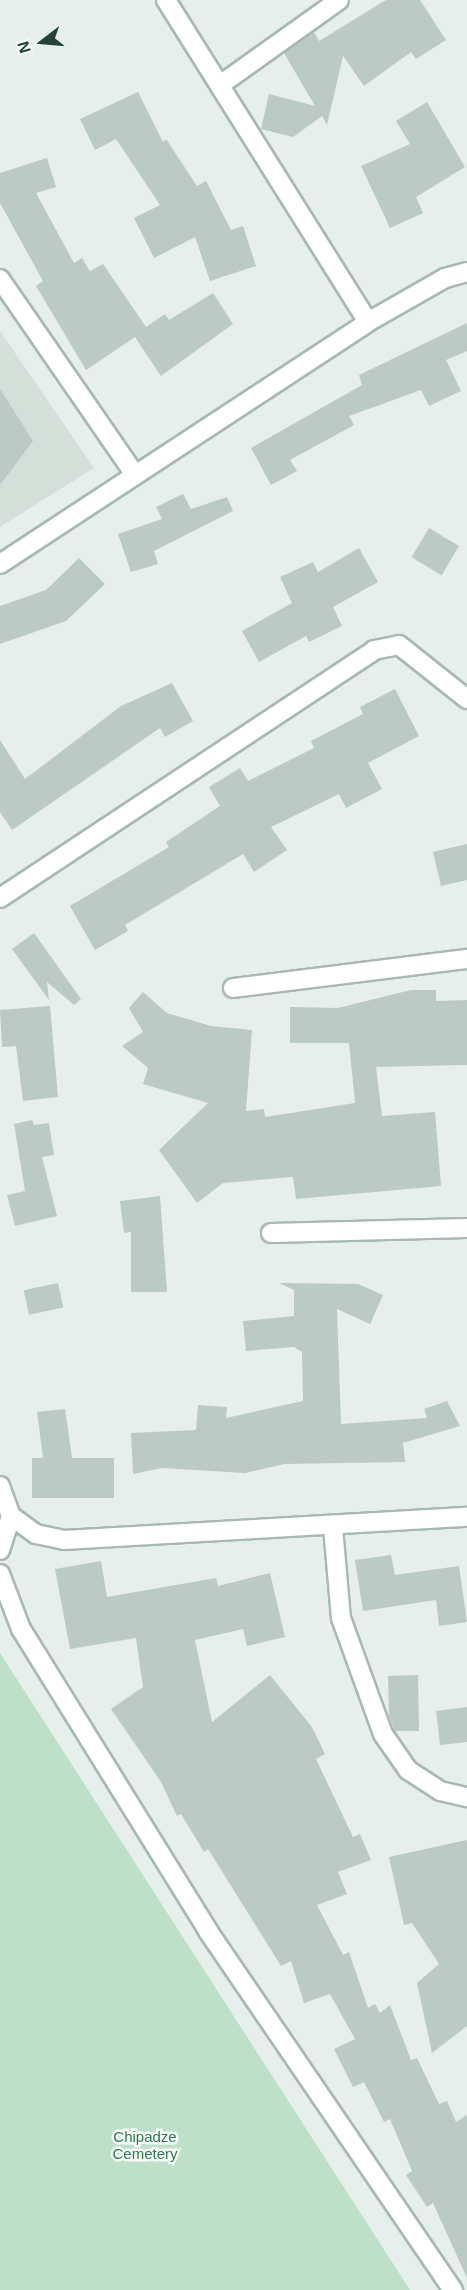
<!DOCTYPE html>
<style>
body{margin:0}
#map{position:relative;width:467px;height:2290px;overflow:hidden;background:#e6efeb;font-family:Helvetica,sans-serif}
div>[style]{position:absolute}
.built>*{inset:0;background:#d4dfda}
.green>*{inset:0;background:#bfe0c8}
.building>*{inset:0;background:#bbcac4;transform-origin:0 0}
.roads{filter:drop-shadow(2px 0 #a8b8b2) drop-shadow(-2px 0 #a8b8b2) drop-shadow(0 2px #a8b8b2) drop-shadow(0 -2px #a8b8b2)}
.minor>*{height:18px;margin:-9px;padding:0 9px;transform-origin:9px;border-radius:9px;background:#fff}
span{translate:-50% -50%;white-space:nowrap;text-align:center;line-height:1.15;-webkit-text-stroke:5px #f7fbf9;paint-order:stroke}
.park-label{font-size:15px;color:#2d7a4b}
.north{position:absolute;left:12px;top:12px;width:60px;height:60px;-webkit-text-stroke:4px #f7fbf9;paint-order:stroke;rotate:254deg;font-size:16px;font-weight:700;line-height:24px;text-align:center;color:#24423a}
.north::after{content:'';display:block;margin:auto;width:21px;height:27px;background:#24423a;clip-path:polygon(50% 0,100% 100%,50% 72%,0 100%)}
</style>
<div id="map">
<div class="built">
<i style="clip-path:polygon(0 331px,94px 468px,0 527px)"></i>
</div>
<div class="green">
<i style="clip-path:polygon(0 1653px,410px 2290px,0 2290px)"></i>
</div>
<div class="building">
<i style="clip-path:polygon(386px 0,420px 0,446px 40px,416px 59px,411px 52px,364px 86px,343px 56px,327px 125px,322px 116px,293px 137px,261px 129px,269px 94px,315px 106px,284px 53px,314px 32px,319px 41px)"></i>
<i style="clip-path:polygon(138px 92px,163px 142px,166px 139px,197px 186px,206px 181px,231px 230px,243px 226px,256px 266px,210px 281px,195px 237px,154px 258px,134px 218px,160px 205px,116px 139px,95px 150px,80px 119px)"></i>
<i style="clip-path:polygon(427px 102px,465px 167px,416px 197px,423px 213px,390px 228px,361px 166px,410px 144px,396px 121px)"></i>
<i style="clip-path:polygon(47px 158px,56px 187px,36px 193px,74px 263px,82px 258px,90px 271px,103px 264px,146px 327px,165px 314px,169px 320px,213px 293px,233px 324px,161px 376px,135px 337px,86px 370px,36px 286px,43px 281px,0 203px,0 173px)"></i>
<i style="clip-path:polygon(467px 323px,467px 351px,446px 360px,461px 391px,429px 406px,421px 390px,349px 416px,354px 425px,290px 460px,297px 471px,271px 485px,251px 448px,362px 385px,359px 375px)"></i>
<i style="clip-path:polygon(0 389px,33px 441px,0 485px)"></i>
<i style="clip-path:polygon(183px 494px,191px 509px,227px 497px,233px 511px,154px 551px,158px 564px,131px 572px,118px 534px,162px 519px,156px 507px)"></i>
<i style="left:429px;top:528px;width:35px;height:34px;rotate:31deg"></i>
<i style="clip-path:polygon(359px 548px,378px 582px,333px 607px,342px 626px,309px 642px,306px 636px,259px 662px,242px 631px,292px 603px,280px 577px,313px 562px,318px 572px)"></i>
<i style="clip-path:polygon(79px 558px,105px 584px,66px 621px,0 644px,0 606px,46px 590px)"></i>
<i style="clip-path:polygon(172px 683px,193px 721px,165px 737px,160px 728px,12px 830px,0 812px,0 740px,25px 779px,121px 706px)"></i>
<i style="clip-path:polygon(395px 689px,419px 736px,368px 763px,382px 789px,346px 808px,339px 794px,271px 827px,287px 850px,254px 872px,243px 854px,125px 925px,128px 931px,95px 950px,70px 906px,169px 847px,166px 842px,220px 806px,209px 787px,240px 768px,248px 781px,314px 748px,311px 741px,363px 714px,360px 707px)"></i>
<i style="clip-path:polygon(467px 844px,467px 880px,441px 886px,433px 852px)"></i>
<i style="clip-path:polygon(34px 933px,81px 999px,74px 1005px,47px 982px,49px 1000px,12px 949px)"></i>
<i style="clip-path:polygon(411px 990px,436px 990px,436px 1001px,467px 1000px,467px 1065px,376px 1067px,382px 1116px,435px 1112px,441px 1186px,296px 1199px,293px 1177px,223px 1183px,197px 1203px,159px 1150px,208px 1103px,143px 1084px,148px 1068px,122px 1046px,143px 1032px,129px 1008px,143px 992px,167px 1013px,211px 1026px,252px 1030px,246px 1111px,264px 1109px,265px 1117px,355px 1103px,349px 1043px,290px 1043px,290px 1007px,338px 1008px)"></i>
<i style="clip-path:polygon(50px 1006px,58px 1097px,23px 1101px,16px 1046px,2px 1047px,0 1010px)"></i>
<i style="clip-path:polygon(32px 1120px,34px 1125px,49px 1123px,54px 1155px,42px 1157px,57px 1216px,15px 1226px,7px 1195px,25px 1191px,14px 1124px)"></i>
<i style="clip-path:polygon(160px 1196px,167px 1292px,131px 1292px,131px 1232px,124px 1233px,120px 1201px)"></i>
<i style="left:58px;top:1283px;width:25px;height:35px;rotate:78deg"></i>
<i style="clip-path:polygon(279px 1283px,358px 1284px,383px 1295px,370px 1324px,337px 1309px,341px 1424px,427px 1418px,424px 1409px,447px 1401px,460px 1426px,403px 1443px,405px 1462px,284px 1464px,245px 1473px,162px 1468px,133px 1474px,131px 1433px,196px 1430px,198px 1405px,227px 1407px,226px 1418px,303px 1401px,302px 1352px,294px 1347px,246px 1351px,243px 1321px,294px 1316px,294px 1290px)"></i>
<i style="clip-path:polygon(65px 1409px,72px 1458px,114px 1458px,114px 1498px,32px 1498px,32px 1458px,43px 1458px,37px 1412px)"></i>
<i style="clip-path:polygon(391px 1555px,395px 1575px,459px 1566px,467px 1622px,439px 1626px,436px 1600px,363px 1611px,355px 1560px)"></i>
<i style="clip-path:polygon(101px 1561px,107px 1597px,216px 1578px,218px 1586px,270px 1573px,285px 1637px,247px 1646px,243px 1629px,195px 1640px,212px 1722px,270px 1675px,312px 1727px,325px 1754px,316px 1759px,353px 1837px,360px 1834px,371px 1860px,338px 1872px,347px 1894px,317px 1905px,343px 1955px,349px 1952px,368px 2008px,375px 2004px,380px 2013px,390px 2005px,411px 2060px,417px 2058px,439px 2104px,447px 2101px,456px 2122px,467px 2115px,467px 2278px,433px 2203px,427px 2207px,406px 2175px,412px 2171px,390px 2119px,384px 2122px,364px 2082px,353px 2087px,334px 2049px,355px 2039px,330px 1994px,304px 2003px,291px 1961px,281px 1966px,208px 1849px,204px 1852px,181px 1814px,177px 1816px,161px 1782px,111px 1709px,143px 1687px,136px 1638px,70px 1649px,55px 1569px)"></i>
<i style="clip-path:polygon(418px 1675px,419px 1731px,395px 1731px,389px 1716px,388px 1676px)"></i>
<i style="clip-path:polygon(467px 1707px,467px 1742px,440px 1745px,436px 1711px)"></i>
<i style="clip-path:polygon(467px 1840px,467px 2026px,432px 2053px,417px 1983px,439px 1964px,412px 1923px,404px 1925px,389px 1857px)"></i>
</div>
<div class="roads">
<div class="minor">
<i style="left:166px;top:0;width:380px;rotate:57.9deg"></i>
<i style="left:220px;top:85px;width:146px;rotate:-35.5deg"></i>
<i style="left:0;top:279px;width:238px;rotate:55.4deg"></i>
<i style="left:0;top:564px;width:440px;rotate:-33.3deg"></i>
<i style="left:368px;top:322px;width:89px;rotate:-29.7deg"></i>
<i style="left:445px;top:278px;width:23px;rotate:-15deg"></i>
<i style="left:0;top:898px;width:449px;rotate:-33.5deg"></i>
<i style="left:374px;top:650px;width:25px;rotate:-11deg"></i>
<i style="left:399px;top:645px;width:87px;rotate:38.5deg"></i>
<i style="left:233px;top:988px;width:236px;rotate:-7.1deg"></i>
<i style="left:271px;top:1233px;width:196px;rotate:-1.5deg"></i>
<i style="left:0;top:1486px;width:32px;rotate:70deg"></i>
<i style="left:11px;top:1516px;width:31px;rotate:36deg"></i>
<i style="left:36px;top:1534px;width:29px;rotate:12deg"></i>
<i style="left:64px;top:1540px;width:404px;rotate:-3.3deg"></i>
<i style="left:333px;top:1527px;width:91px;rotate:85deg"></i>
<i style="left:341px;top:1618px;width:123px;rotate:70.1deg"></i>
<i style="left:383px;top:1734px;width:44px;rotate:55.2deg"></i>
<i style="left:408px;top:1770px;width:38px;rotate:33deg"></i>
<i style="left:440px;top:1791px;width:28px;rotate:13deg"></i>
<i style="left:0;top:1550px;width:36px;rotate:-72deg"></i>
<i style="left:0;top:1574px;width:59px;rotate:69.1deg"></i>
<i style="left:21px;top:1629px;width:355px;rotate:58.2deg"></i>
<i style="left:208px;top:1931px;width:435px;rotate:55.7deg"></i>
</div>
</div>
<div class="park-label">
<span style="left:145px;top:2145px">Chipadze<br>Cemetery</span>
</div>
<div class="north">N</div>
</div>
